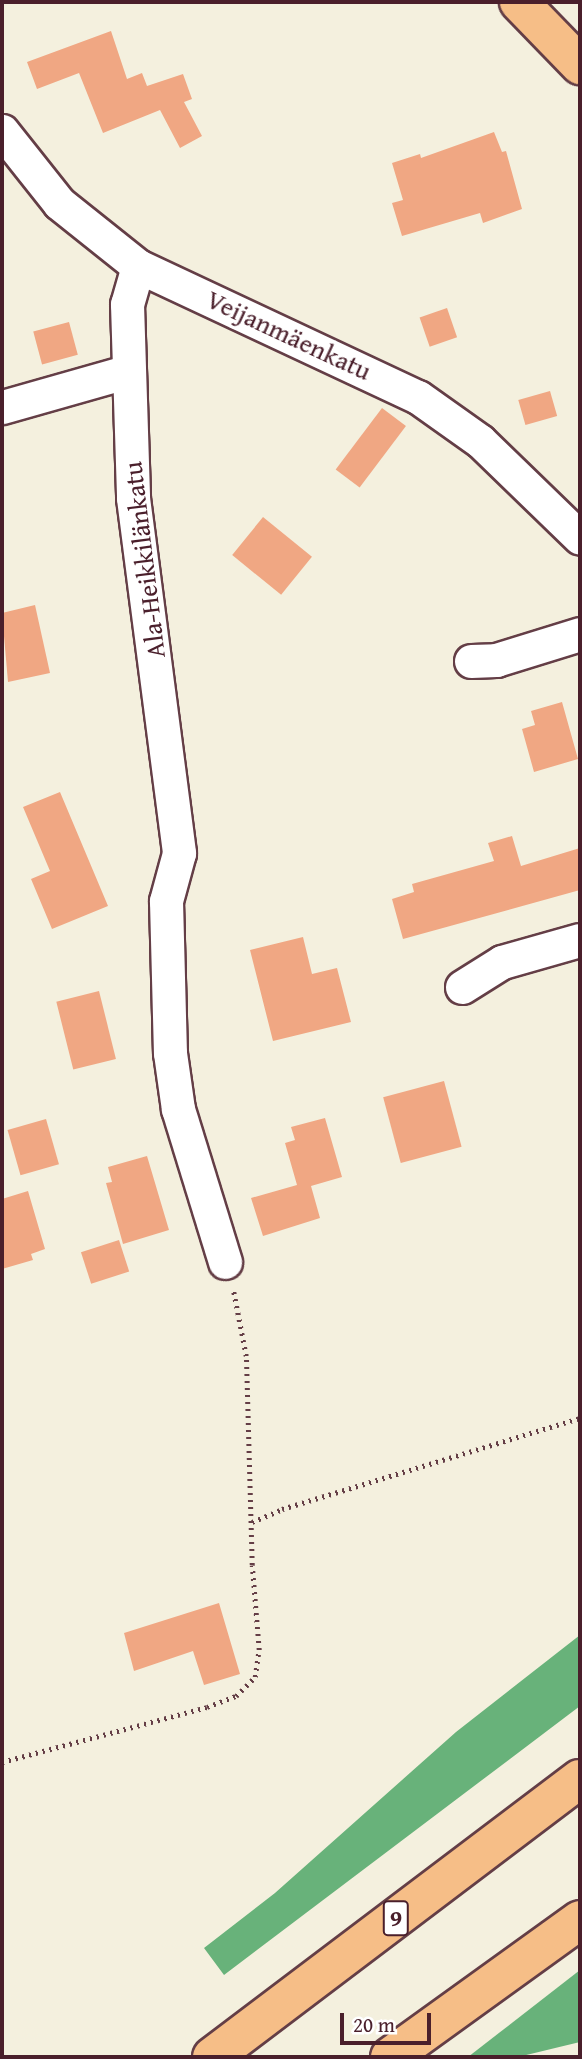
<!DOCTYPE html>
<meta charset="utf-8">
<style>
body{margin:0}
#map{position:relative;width:582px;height:2059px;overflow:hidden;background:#f4f0de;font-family:"Gentium Book Plus",serif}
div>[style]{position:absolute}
.forest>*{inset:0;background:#68b27a}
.building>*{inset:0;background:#f0a783;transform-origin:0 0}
.path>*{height:4.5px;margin-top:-2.25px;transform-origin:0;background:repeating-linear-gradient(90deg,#643e46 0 2px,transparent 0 7px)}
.roads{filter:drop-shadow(2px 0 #643e46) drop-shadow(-2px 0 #643e46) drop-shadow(0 2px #643e46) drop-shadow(0 -2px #643e46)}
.minor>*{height:33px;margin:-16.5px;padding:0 16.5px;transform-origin:16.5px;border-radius:16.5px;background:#fff}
.major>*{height:38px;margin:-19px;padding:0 19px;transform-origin:19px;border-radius:19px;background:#f6be87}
.highway>*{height:38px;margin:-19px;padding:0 19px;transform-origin:19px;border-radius:19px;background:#f6be87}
span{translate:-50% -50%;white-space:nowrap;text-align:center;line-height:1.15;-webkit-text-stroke:6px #fff;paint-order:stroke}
.shield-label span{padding:2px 5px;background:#fff;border:2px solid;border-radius:5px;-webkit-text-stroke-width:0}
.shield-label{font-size:24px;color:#4a1f2b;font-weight:700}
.street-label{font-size:26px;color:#4a1f2b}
.frame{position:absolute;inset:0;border:4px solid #4a1f2b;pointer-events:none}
.scale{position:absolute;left:340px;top:2013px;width:91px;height:32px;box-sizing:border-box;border:4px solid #4a1f2b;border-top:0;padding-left:9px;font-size:21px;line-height:24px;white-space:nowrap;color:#4a1f2b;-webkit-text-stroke:5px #fff;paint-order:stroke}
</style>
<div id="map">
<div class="forest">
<i style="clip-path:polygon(580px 1635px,580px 1706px,224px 1975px,204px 1948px,275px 1893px,456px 1732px)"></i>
<i style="clip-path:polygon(580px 1970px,580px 2042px,518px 2057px,468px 2057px)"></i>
</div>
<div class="building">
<i style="clip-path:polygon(111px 31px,127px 79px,142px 73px,147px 86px,183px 74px,192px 99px,184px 102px,202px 136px,180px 148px,160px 110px,103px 133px,79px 73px,37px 89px,27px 62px)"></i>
<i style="clip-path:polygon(494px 132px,502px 152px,506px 151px,522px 209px,483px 223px,480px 213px,402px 236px,392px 203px,403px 200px,392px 163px,420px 154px,421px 158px)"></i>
<i style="left:447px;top:308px;width:31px;height:29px;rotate:71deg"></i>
<i style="left:69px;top:322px;width:34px;height:37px;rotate:75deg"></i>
<i style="left:550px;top:391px;width:26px;height:33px;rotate:74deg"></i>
<i style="left:382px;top:408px;width:30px;height:77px;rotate:37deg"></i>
<i style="left:263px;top:517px;width:63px;height:49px;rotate:39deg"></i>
<i style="clip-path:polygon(35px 605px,50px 673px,8px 682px,2px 613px)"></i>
<i style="clip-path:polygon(562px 702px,578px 759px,534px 772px,522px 729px,535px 725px,531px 711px)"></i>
<i style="clip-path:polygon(60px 792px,108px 906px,52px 929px,31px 879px,50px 871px,23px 807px)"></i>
<i style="clip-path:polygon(512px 836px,521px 866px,580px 848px,580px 890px,403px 939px,392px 899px,414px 892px,412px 884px,494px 861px,488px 843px)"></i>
<i style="clip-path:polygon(303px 937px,312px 974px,337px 968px,351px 1022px,273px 1041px,250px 950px)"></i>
<i style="left:99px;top:991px;width:70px;height:44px;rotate:76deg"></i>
<i style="left:444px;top:1081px;width:68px;height:63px;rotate:75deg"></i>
<i style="clip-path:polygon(325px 1118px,342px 1177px,311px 1186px,320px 1218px,263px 1236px,251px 1198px,297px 1185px,285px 1143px,295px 1140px,291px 1127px)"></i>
<i style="left:46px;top:1119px;width:47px;height:40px;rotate:74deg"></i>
<i style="clip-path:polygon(147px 1156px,169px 1230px,123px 1244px,106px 1183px,112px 1182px,108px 1167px)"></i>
<i style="clip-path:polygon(28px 1191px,45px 1249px,31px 1254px,33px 1260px,2px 1269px,2px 1199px)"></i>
<i style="left:119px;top:1240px;width:33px;height:40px;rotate:72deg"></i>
<i style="clip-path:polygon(219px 1603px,240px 1674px,204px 1685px,193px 1651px,134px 1671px,124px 1633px)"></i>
</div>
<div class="path">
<i style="left:252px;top:1522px;width:33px;rotate:-23deg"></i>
<i style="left:282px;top:1509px;width:312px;rotate:-17deg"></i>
<i style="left:2px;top:1762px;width:212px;rotate:-15deg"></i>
<i style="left:207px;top:1707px;width:31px;rotate:-21deg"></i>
<i style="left:236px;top:1696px;width:27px;rotate:-45deg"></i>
<i style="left:255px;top:1677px;width:27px;rotate:-82deg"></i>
<i style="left:259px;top:1650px;width:85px;rotate:-94.7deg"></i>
<i style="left:252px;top:1565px;width:209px;rotate:-91.6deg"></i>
<i style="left:246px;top:1356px;width:68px;rotate:-101deg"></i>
</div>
<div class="roads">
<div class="minor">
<i style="left:2px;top:131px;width:92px;rotate:51.6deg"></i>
<i style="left:59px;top:203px;width:101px;rotate:38.6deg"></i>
<i style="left:138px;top:266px;width:309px;rotate:25.1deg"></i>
<i style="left:418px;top:397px;width:76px;rotate:35.4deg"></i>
<i style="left:480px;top:441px;width:139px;rotate:44.1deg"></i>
<i style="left:138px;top:266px;width:40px;rotate:106deg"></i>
<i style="left:127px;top:304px;width:194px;rotate:88.2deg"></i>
<i style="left:133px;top:498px;width:358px;rotate:82.6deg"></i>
<i style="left:179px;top:853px;width:50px;rotate:105.2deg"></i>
<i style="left:166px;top:901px;width:152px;rotate:88.5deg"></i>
<i style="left:170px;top:1053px;width:57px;rotate:81.9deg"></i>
<i style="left:178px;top:1109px;width:160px;rotate:72.9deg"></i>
<i style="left:2px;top:407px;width:129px;rotate:-15.8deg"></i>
<i style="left:471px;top:661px;width:25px;rotate:-2deg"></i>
<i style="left:496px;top:660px;width:88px;rotate:-17.2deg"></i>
<i style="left:462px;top:987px;width:47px;rotate:-32deg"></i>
<i style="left:502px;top:962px;width:81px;rotate:-15.8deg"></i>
</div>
<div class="major">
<i style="left:519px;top:2px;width:88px;rotate:45.9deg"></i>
</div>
<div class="highway">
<i style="left:212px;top:2057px;width:461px;rotate:-37.1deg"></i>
<i style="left:390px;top:2057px;width:234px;rotate:-35.8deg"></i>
</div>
</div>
<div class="shield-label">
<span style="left:396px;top:1918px">9</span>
</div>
<div class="street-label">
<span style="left:289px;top:335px;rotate:25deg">Veijanmäenkatu</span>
<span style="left:144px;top:560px;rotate:-97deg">Ala-Heikkilänkatu</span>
</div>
<div class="frame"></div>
<div class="scale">20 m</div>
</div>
